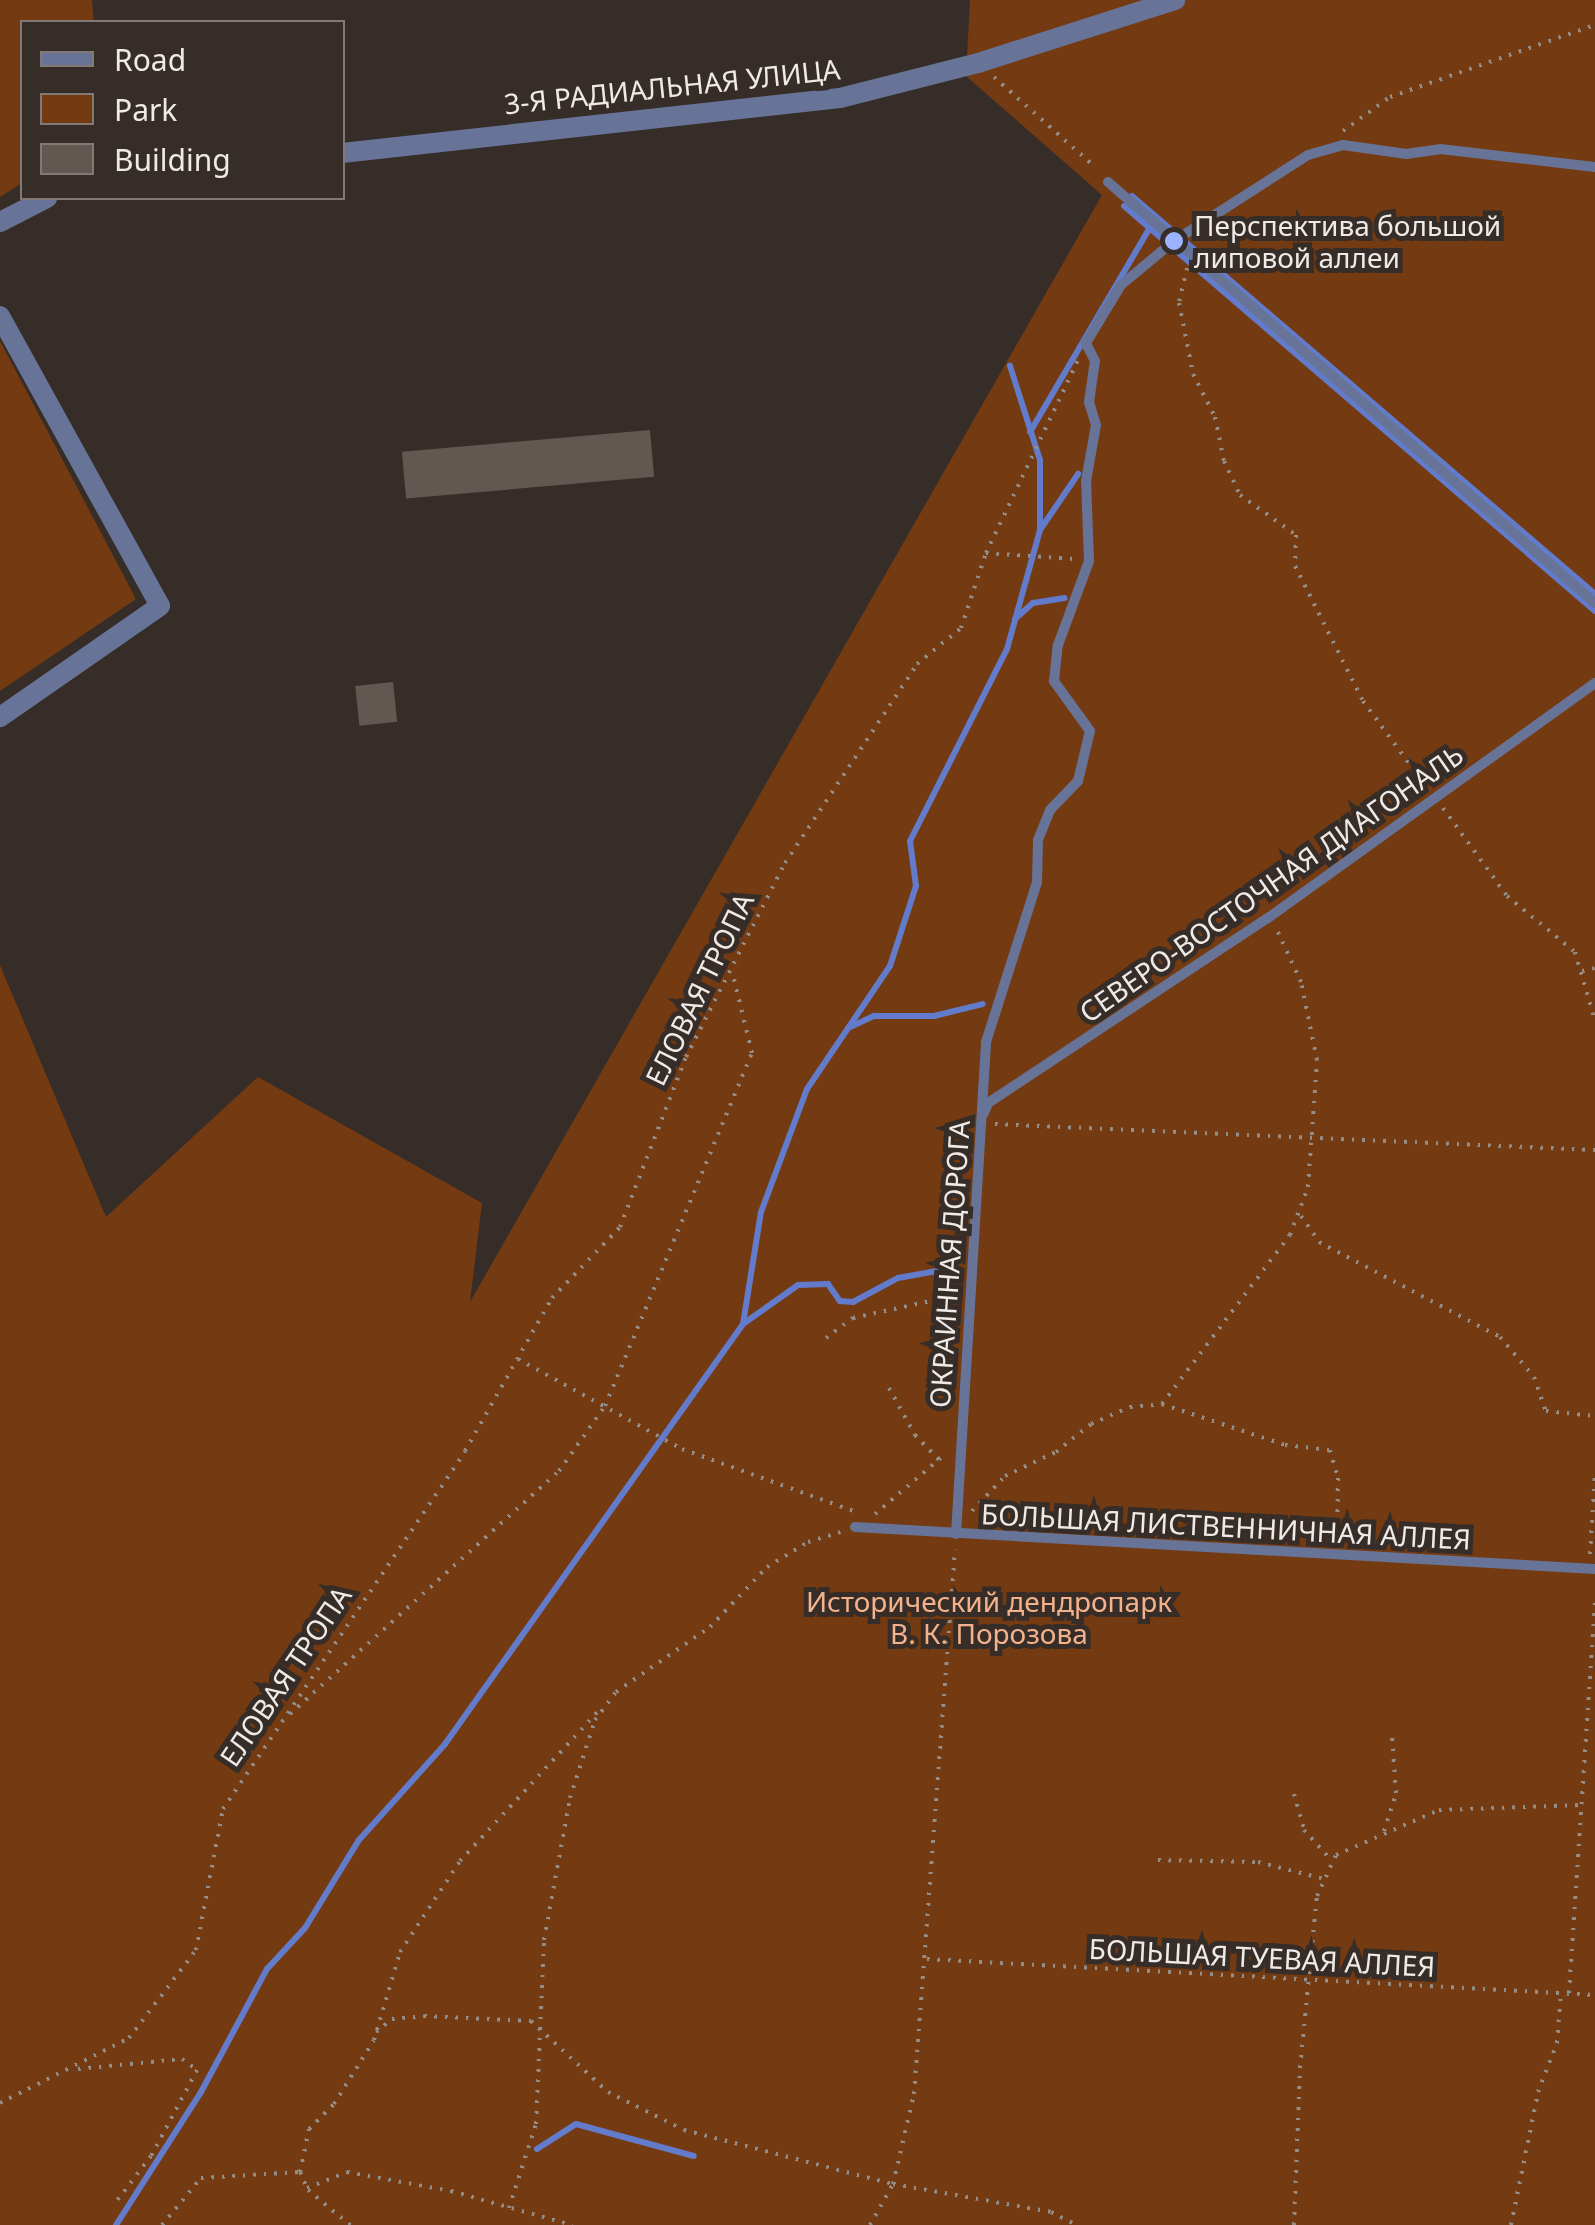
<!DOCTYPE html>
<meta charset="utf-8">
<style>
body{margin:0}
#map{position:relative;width:1595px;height:2225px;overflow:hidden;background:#362d28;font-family:"Noto Sans",sans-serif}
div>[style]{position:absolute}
.green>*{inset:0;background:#743a11}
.stream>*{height:6px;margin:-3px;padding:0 3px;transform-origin:3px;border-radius:3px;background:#637bcb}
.building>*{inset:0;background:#625852;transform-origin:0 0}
.path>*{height:4px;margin-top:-2px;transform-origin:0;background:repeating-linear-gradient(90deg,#948d88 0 2.5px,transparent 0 10.5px)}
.lane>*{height:10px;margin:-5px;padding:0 5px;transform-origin:5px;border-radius:5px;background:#687497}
.street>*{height:20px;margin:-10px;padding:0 10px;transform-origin:10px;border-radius:10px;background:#687497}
.dots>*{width:28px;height:28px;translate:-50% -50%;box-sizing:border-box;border:5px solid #362d28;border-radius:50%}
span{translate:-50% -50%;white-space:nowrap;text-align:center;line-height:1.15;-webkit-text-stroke:10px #362d28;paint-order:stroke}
.street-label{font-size:28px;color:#f0eae6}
.poi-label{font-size:28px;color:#f0eae6}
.left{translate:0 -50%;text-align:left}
.park-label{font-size:28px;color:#f3b28b}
.legend{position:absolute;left:20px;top:20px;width:325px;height:180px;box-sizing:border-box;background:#362d28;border:2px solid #807974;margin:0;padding:12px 18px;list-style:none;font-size:30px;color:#f0eae6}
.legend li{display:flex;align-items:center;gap:20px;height:50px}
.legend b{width:50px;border:2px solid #807974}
</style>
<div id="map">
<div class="green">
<i style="clip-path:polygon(0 0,92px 0,94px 22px,22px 22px,22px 183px,0 197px)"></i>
<i style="clip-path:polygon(970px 0,1595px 0,1595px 2225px,0 2225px,0 965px,106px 1217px,258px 1077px,482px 1203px,470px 1302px,1102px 195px,966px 76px)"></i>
<i style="clip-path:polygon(0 341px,136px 599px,0 691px)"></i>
</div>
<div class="stream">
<i style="left:1132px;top:196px;width:611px;rotate:40.68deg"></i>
<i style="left:1124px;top:206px;width:621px;rotate:40.69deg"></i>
<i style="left:1030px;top:432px;width:241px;rotate:-59.6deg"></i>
<i style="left:1040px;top:530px;width:68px;rotate:-55.8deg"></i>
<i style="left:1015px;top:619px;width:24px;rotate:-42deg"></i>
<i style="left:1033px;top:603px;width:32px;rotate:-9deg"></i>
<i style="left:848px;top:1028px;width:29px;rotate:-25deg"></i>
<i style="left:874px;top:1016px;width:60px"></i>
<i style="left:934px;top:1016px;width:50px;rotate:-13.8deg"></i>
<i style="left:743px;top:1324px;width:67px;rotate:-35.3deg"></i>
<i style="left:798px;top:1285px;width:30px;rotate:-2deg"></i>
<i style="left:828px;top:1284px;width:21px;rotate:55deg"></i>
<i style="left:840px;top:1301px;width:13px;rotate:4deg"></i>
<i style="left:853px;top:1302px;width:51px;rotate:-28.1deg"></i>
<i style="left:898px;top:1278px;width:56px;rotate:-10.3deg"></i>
<i style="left:537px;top:2149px;width:46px;rotate:-32.7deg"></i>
<i style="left:576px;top:2124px;width:122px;rotate:15.2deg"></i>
<i style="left:116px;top:2225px;width:158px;rotate:-57.4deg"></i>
<i style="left:201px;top:2092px;width:140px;rotate:-61.8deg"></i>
<i style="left:267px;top:1969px;width:56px;rotate:-47.2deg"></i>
<i style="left:305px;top:1928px;width:103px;rotate:-58.5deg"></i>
<i style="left:359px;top:1840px;width:129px;rotate:-48.1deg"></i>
<i style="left:445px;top:1744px;width:515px;rotate:-54.64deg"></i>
<i style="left:743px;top:1324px;width:113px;rotate:-80.9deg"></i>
<i style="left:761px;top:1212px;width:131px;rotate:-69.5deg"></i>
<i style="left:807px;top:1089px;width:148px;rotate:-56deg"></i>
<i style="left:890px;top:966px;width:84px;rotate:-72deg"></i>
<i style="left:916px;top:886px;width:45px;rotate:-97.6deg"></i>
<i style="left:910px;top:841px;width:215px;rotate:-63.2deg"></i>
<i style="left:1007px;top:649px;width:123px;rotate:-74.5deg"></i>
<i style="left:1040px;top:530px;width:70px;rotate:-90deg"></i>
<i style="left:1040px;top:460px;width:99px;rotate:-107.7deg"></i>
</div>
<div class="building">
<i style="left:650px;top:430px;width:47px;height:249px;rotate:85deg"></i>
<i style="left:393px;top:682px;width:40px;height:38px;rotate:84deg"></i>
</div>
<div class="path">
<i style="left:994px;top:77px;width:135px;rotate:41.7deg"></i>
<i style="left:1343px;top:131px;width:58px;rotate:-35.9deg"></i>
<i style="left:1390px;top:97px;width:217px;rotate:-19.4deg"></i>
<i style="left:1187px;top:268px;width:36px;rotate:103deg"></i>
<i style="left:1179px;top:303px;width:72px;rotate:78.8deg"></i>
<i style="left:1193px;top:374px;width:48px;rotate:62.9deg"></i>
<i style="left:1215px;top:417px;width:45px;rotate:78.4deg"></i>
<i style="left:1224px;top:461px;width:38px;rotate:65deg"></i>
<i style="left:1240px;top:495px;width:69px;rotate:35.5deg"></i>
<i style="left:1296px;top:535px;width:31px;rotate:92deg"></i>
<i style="left:1295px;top:566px;width:151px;rotate:63.3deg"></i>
<i style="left:1363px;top:701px;width:104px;rotate:53.6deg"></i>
<i style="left:986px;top:553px;width:88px;rotate:3.9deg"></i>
<i style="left:1443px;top:808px;width:109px;rotate:54deg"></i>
<i style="left:1507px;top:896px;width:88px;rotate:39.5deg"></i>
<i style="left:1575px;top:952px;width:72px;rotate:73.8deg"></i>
<i style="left:1582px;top:971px;width:13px;rotate:-13deg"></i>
<i style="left:995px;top:1124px;width:601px;rotate:2.48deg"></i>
<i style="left:1301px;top:1216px;width:32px;rotate:55deg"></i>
<i style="left:1319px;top:1242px;width:204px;rotate:27.7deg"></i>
<i style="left:1500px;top:1337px;width:52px;rotate:49.6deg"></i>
<i style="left:1534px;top:1377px;width:36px;rotate:71deg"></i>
<i style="left:1546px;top:1411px;width:49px;rotate:5.8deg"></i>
<i style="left:826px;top:1338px;width:34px;rotate:-37deg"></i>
<i style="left:853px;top:1318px;width:103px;rotate:-12.3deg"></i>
<i style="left:518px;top:1359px;width:187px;rotate:28.8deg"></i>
<i style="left:682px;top:1449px;width:182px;rotate:19.9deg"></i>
<i style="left:889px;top:1388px;width:54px;rotate:61deg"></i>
<i style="left:915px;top:1435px;width:35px;rotate:46deg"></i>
<i style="left:1162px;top:1404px;width:212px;rotate:-52.9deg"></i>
<i style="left:1290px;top:1235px;width:51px;rotate:-69.4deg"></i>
<i style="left:1308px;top:1187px;width:127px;rotate:-85.9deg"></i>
<i style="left:1317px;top:1060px;width:80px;rotate:-101.6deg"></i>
<i style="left:1301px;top:982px;width:60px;rotate:-114.8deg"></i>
<i style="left:972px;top:1511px;width:48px;rotate:-46.7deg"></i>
<i style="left:1005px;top:1476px;width:56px;rotate:-25.2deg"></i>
<i style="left:1056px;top:1452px;width:45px;rotate:-38.7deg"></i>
<i style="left:1091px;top:1424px;width:43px;rotate:-23.6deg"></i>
<i style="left:1130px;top:1407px;width:32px;rotate:-5deg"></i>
<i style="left:1162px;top:1404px;width:130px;rotate:18.4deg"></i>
<i style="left:1285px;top:1445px;width:45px;rotate:6.3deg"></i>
<i style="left:1330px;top:1450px;width:29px;rotate:74deg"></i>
<i style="left:1338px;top:1478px;width:62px;rotate:90.9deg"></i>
<i style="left:875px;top:1514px;width:91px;rotate:-40.5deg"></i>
<i style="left:1590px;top:1554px;width:81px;rotate:-86.5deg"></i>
<i style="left:290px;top:1714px;width:363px;rotate:-42.1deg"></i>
<i style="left:559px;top:1471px;width:80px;rotate:-54.7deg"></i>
<i style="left:605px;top:1406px;width:382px;rotate:-67.4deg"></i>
<i style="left:752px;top:1053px;width:80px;rotate:-103.7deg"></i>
<i style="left:1294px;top:1794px;width:37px;rotate:74deg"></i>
<i style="left:1304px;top:1830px;width:42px;rotate:47.9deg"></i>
<i style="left:1384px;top:1831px;width:40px;rotate:-72deg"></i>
<i style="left:1396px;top:1793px;width:57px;rotate:-94deg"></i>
<i style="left:1158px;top:1860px;width:100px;rotate:1.1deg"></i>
<i style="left:1258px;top:1862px;width:68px;rotate:14.4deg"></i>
<i style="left:927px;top:1959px;width:669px;rotate:3.08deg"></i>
<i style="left:1569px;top:1993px;width:397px;rotate:-86.2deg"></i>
<i style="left:376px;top:2032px;width:21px;rotate:-39deg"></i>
<i style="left:392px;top:2019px;width:32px;rotate:-5deg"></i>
<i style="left:424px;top:2016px;width:107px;rotate:2.7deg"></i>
<i style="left:531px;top:2021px;width:105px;rotate:42.7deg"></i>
<i style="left:608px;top:2092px;width:85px;rotate:26.6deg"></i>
<i style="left:684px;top:2130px;width:216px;rotate:14.5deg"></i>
<i style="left:893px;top:2184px;width:160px;rotate:10deg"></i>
<i style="left:1051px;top:2212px;width:28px;rotate:27deg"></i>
<i style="left:78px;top:2069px;width:104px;rotate:-5.5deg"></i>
<i style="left:182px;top:2059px;width:19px;rotate:36deg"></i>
<i style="left:197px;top:2070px;width:98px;rotate:118.1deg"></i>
<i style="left:151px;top:2156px;width:58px;rotate:127.3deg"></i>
<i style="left:0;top:2103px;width:144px;rotate:-26.7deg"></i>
<i style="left:129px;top:2038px;width:111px;rotate:-52.7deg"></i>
<i style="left:196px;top:1950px;width:144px;rotate:-79.2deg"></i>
<i style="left:223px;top:1809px;width:432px;rotate:-55.9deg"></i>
<i style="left:465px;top:1451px;width:176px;rotate:-60.4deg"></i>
<i style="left:552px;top:1298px;width:98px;rotate:-46.2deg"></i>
<i style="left:620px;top:1227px;width:182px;rotate:-68.8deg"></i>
<i style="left:686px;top:1057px;width:218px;rotate:-63deg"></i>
<i style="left:785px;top:863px;width:239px;rotate:-56.4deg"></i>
<i style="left:917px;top:664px;width:57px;rotate:-39.3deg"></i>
<i style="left:961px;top:628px;width:79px;rotate:-71.6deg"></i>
<i style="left:986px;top:553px;width:214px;rotate:-64.5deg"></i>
<i style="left:300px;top:2172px;width:44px;rotate:-78.2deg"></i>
<i style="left:309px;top:2129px;width:35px;rotate:-45deg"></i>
<i style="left:334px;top:2104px;width:75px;rotate:-58deg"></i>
<i style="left:374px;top:2040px;width:92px;rotate:-73.5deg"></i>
<i style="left:400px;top:1952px;width:109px;rotate:-56.6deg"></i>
<i style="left:460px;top:1861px;width:209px;rotate:-47.3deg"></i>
<i style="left:300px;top:2172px;width:17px;rotate:66deg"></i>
<i style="left:307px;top:2188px;width:43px;rotate:-21.8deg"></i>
<i style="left:347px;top:2172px;width:106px;rotate:10.4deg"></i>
<i style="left:451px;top:2191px;width:126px;rotate:15.7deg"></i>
<i style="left:308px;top:2190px;width:55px;rotate:39.8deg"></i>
<i style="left:509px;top:2208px;width:88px;rotate:-72.2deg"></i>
<i style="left:536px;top:2124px;width:184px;rotate:-87.5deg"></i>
<i style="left:544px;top:1940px;width:144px;rotate:-79.6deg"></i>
<i style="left:570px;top:1798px;width:82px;rotate:-72.2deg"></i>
<i style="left:595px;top:1720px;width:35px;rotate:-53deg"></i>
<i style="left:616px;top:1692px;width:114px;rotate:-34.7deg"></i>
<i style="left:710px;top:1627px;width:83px;rotate:-46.5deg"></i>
<i style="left:767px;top:1567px;width:48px;rotate:-31.4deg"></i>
<i style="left:808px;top:1542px;width:34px;rotate:-17deg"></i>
<i style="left:162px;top:2225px;width:61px;rotate:-50.3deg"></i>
<i style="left:201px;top:2178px;width:99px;rotate:-3.5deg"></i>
<i style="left:870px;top:2225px;width:47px;rotate:-60.7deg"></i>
<i style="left:893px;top:2184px;width:92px;rotate:-76.9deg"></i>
<i style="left:914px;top:2094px;width:546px;rotate:-85.69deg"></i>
<i style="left:1294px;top:2225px;width:157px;rotate:-87.8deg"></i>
<i style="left:1300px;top:2068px;width:173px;rotate:-84.4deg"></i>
<i style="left:1317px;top:1896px;width:45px;rotate:-65.1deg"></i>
<i style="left:1336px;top:1855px;width:112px;rotate:-23.6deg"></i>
<i style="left:1439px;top:1810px;width:142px;rotate:-2deg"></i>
<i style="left:1511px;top:2225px;width:136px;rotate:-78.5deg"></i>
<i style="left:1538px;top:2092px;width:53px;rotate:-68.8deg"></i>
<i style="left:1557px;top:2043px;width:50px;rotate:-85.4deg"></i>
</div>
<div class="lane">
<i style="left:1108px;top:182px;width:644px;rotate:40.84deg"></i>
<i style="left:984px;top:1113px;width:11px;rotate:-68deg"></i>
<i style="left:988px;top:1103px;width:336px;rotate:-33.5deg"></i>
<i style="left:1268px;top:918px;width:403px;rotate:-35.7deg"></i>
<i style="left:855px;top:1527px;width:741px;rotate:3.25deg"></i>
<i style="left:956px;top:1534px;width:493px;rotate:-86.5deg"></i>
<i style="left:986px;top:1042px;width:168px;rotate:-72.3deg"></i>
<i style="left:1037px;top:882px;width:42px;rotate:-88.6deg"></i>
<i style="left:1038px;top:840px;width:32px;rotate:-68deg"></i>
<i style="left:1050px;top:810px;width:40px;rotate:-46deg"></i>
<i style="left:1078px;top:781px;width:51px;rotate:-76.5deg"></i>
<i style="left:1090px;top:731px;width:62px;rotate:-125.8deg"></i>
<i style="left:1054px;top:681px;width:36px;rotate:-84deg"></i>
<i style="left:1058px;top:645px;width:90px;rotate:-69.7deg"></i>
<i style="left:1089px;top:561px;width:80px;rotate:-92.1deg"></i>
<i style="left:1086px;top:481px;width:57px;rotate:-79.9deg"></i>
<i style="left:1096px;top:425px;width:24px;rotate:-107deg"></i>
<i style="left:1089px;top:402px;width:41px;rotate:-81.7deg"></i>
<i style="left:1095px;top:361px;width:20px;rotate:-117deg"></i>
<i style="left:1086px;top:343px;width:68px;rotate:-58.9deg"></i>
<i style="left:1121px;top:285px;width:69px;rotate:-39.7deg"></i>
<i style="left:1174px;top:241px;width:159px;rotate:-32.7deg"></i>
<i style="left:1308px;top:155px;width:36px;rotate:-16deg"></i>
<i style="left:1343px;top:145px;width:64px;rotate:8.1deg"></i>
<i style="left:1406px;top:154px;width:34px;rotate:-8deg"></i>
<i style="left:1440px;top:149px;width:156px;rotate:6.6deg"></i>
</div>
<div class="street">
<i style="left:342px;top:153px;width:501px;rotate:-6.3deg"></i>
<i style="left:840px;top:98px;width:142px;rotate:-14.2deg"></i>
<i style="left:978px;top:63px;width:207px;rotate:-17.7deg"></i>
<i style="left:0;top:222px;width:53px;rotate:-27.1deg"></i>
<i style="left:0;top:316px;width:331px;rotate:61.1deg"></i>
<i style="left:160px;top:606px;width:195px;rotate:145.2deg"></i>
</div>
<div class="dots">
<i style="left:1174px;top:241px;background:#9cb4fd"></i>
</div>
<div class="street-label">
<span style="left:672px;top:86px;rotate:-6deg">3-Я РАДИАЛЬНАЯ УЛИЦА</span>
<span style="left:1271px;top:883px;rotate:-35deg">СЕВЕРО-ВОСТОЧНАЯ ДИАГОНАЛЬ</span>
<span style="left:699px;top:989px;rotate:-64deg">ЕЛОВАЯ ТРОПА</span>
<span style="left:949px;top:1264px;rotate:-86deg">ОКРАИННАЯ ДОРОГА</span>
<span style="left:1226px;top:1526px;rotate:3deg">БОЛЬШАЯ ЛИСТВЕННИЧНАЯ АЛЛЕЯ</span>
<span style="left:285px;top:1676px;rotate:-56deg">ЕЛОВАЯ ТРОПА</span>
<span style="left:1262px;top:1957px;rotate:3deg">БОЛЬШАЯ ТУЕВАЯ АЛЛЕЯ</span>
</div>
<div class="poi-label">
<span class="left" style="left:1194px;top:241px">Перспектива большой<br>липовой аллеи</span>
</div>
<div class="park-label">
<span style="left:989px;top:1617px">Исторический дендропарк<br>В. К. Порозова</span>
</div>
<ul class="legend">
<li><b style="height:12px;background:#687497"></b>Road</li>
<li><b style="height:28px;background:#743a11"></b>Park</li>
<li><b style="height:28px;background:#625852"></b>Building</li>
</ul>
</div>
